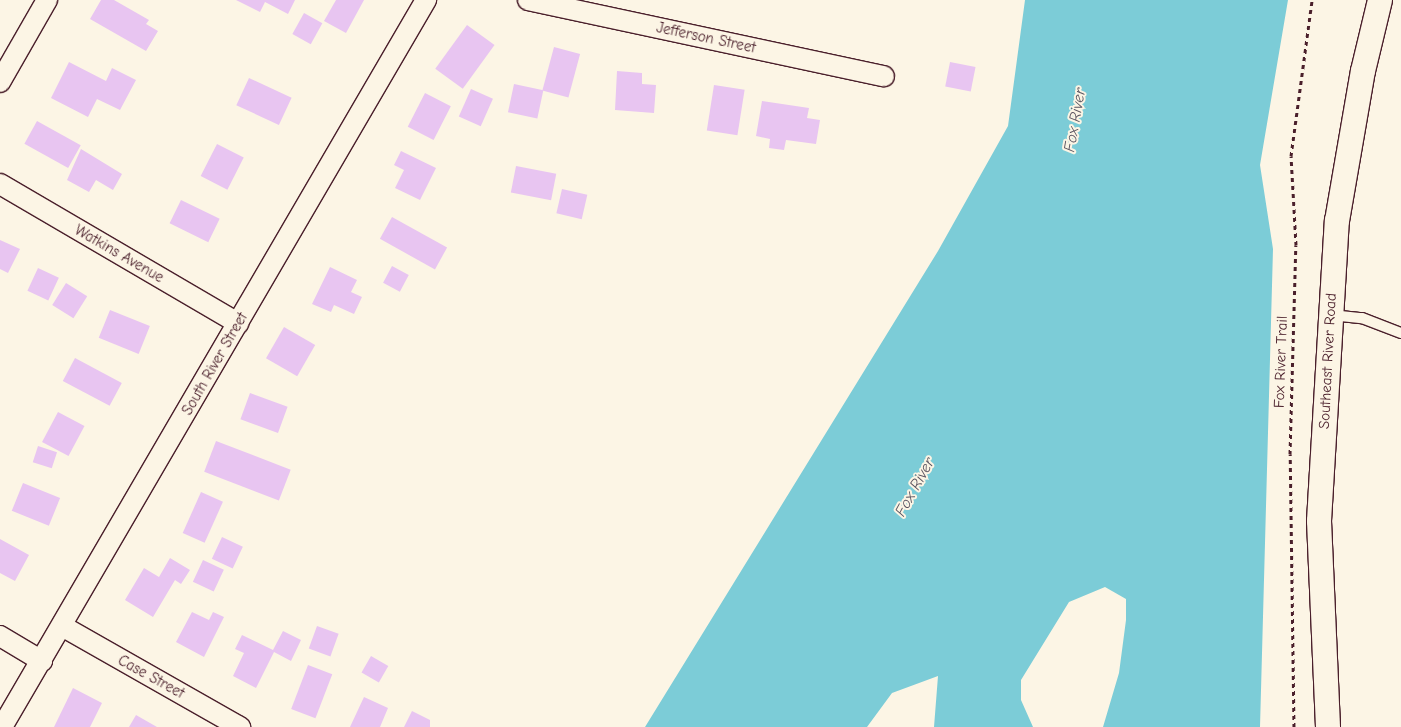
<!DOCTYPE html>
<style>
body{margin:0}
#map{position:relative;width:1401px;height:727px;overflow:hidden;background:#fcf5e5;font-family:"Comic Neue",sans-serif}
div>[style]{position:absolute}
.water>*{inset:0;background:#7cccd7}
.building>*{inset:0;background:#e8c5f1;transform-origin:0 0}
.path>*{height:3px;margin-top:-1.5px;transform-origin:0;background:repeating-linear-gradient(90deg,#4a1f2b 0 4px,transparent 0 8px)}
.roads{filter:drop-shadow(1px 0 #4a1f2b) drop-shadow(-1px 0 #4a1f2b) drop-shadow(0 1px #4a1f2b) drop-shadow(0 -1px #4a1f2b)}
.service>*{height:10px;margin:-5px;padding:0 5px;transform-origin:5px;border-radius:5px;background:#fcf5e5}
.minor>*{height:20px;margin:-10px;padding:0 10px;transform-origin:10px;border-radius:10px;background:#fcf5e5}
.tertiary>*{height:24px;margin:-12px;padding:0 12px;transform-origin:12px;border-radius:12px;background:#fcf5e5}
span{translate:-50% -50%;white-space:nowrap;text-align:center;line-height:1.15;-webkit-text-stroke:4px #fcf5e5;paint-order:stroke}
.street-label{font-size:15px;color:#4a1f2b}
.water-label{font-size:16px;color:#59535f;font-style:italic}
</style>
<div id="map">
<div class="water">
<i style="clip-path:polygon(1025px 0,1288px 0,1260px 165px,1273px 249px,1260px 727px,1103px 727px,1119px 673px,1126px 620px,1126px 599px,1105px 587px,1069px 602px,1021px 680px,1021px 700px,1033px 727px,934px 727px,938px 676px,892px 693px,867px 727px,645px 727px,938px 251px,1008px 126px)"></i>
</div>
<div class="building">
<i style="clip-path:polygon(101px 0,114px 0,149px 20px,146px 24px,158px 31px,146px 51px,90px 19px)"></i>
<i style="clip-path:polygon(236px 0,295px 0,288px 14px,265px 2px,260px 12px)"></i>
<i style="clip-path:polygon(336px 0,364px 0,346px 33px,324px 21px)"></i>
<i style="left:304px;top:13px;width:21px;height:24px;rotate:29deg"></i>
<i style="left:467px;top:25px;width:34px;height:54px;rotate:36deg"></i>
<i style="left:554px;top:47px;width:27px;height:45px;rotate:15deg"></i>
<i style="clip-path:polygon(69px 62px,106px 81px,112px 68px,136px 80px,120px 110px,97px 99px,88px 117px,51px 98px)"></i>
<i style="left:950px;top:62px;width:26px;height:25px;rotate:11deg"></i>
<i style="clip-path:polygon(617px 71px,642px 73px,642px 84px,656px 85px,654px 113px,615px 110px)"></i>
<i style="left:249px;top:78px;width:47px;height:30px;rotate:25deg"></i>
<i style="left:514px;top:84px;width:30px;height:29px;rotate:12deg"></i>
<i style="left:714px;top:85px;width:31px;height:46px;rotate:9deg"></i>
<i style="left:471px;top:89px;width:24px;height:30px;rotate:24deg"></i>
<i style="left:425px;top:93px;width:29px;height:38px;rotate:27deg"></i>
<i style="clip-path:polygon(762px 101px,809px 108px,807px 118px,820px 120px,816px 144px,786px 140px,784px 150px,769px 148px,770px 139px,756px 136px)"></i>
<i style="left:37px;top:121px;width:50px;height:26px;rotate:29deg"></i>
<i style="left:217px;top:144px;width:30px;height:36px;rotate:27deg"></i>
<i style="clip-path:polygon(81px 149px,122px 174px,113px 190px,96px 180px,89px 192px,67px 180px)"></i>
<i style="clip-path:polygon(401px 151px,436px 168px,420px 200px,395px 188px,404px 170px,394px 165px)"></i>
<i style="left:516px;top:166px;width:41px;height:27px;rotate:11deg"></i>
<i style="left:562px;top:189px;width:26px;height:25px;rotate:13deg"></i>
<i style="left:181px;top:200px;width:43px;height:26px;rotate:26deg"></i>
<i style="left:392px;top:217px;width:63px;height:25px;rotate:29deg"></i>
<i style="clip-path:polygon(0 240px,20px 249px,8px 273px,0 269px)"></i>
<i style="left:392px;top:266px;width:19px;height:19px;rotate:28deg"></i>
<i style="clip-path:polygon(330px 267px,357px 280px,351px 292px,362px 297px,354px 314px,334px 305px,331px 312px,312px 304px)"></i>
<i style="left:38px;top:268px;width:23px;height:25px;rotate:25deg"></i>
<i style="left:66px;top:283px;width:25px;height:26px;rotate:32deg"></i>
<i style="left:110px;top:310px;width:43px;height:30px;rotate:22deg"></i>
<i style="left:284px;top:327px;width:36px;height:36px;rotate:30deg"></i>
<i style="left:75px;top:358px;width:53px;height:26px;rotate:28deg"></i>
<i style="left:250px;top:393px;width:40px;height:28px;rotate:20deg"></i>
<i style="left:58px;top:412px;width:30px;height:34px;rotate:28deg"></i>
<i style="left:216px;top:441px;width:80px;height:33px;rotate:21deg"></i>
<i style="left:38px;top:446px;width:20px;height:17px;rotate:18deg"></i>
<i style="left:23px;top:483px;width:40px;height:30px;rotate:22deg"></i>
<i style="left:201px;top:492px;width:24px;height:45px;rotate:24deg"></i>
<i style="left:222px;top:537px;width:23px;height:24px;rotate:25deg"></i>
<i style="clip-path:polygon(0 539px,29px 555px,15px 581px,0 573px)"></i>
<i style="clip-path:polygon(170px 558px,190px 570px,181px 584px,175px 580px,153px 617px,125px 600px,144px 568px,159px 577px)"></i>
<i style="left:203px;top:560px;width:23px;height:24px;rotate:25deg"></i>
<i style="clip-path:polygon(192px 612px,209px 620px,213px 612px,224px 617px,204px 657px,176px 642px)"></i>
<i style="left:317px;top:626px;width:23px;height:24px;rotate:20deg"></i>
<i style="clip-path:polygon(283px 631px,301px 640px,291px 661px,274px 652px,256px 688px,233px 676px,244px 653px,235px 649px,242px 635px,273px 650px)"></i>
<i style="left:371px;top:656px;width:20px;height:19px;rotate:30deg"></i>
<i style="left:308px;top:665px;width:26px;height:47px;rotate:21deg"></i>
<i style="clip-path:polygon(73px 688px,102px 703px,90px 727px,54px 727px)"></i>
<i style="clip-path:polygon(364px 697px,388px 708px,380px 727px,350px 727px)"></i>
<i style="clip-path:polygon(412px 711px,430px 720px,430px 727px,404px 727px)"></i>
<i style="clip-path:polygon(136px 715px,157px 727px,129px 727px)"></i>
</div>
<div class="path">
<i style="left:1294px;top:727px;width:273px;rotate:-90.8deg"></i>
<i style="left:1290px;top:454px;width:209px;rotate:-88.4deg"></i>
<i style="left:1296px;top:245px;width:89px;rotate:-93.2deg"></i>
<i style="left:1291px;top:156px;width:157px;rotate:-82.3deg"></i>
</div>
<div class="roads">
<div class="service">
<i style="left:1331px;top:315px;width:31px;rotate:6deg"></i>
<i style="left:1362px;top:318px;width:42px;rotate:21deg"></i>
</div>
<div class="minor">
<i style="left:528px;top:0;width:364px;rotate:12.1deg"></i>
<i style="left:0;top:82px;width:95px;rotate:-60.2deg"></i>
<i style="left:0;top:184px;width:276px;rotate:30.3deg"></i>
<i style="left:62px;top:626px;width:205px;rotate:29.6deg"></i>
<i style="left:0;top:636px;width:49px;rotate:30.8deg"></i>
<i style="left:2px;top:727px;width:842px;rotate:-59.75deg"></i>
</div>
<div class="tertiary">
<i style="left:1328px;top:727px;width:206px;rotate:-92.5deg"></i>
<i style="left:1319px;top:521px;width:301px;rotate:-86.6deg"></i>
<i style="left:1337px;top:221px;width:152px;rotate:-80.2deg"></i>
<i style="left:1363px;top:71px;width:73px;rotate:-76.5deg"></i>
</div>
</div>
<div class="street-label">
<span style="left:706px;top:38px;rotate:12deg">Jefferson Street</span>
<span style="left:119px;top:254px;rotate:30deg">Watkins Avenue</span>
<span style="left:1328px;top:361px;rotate:-87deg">Southeast River Road</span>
<span style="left:1281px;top:362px;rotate:-88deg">Fox River Trail</span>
<span style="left:215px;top:364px;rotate:-60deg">South River Street</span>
<span style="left:151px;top:677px;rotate:29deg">Case Street</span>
</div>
<div class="water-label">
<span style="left:1075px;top:120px;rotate:-80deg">Fox River</span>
<span style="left:915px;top:487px;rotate:-61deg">Fox River</span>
</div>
</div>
